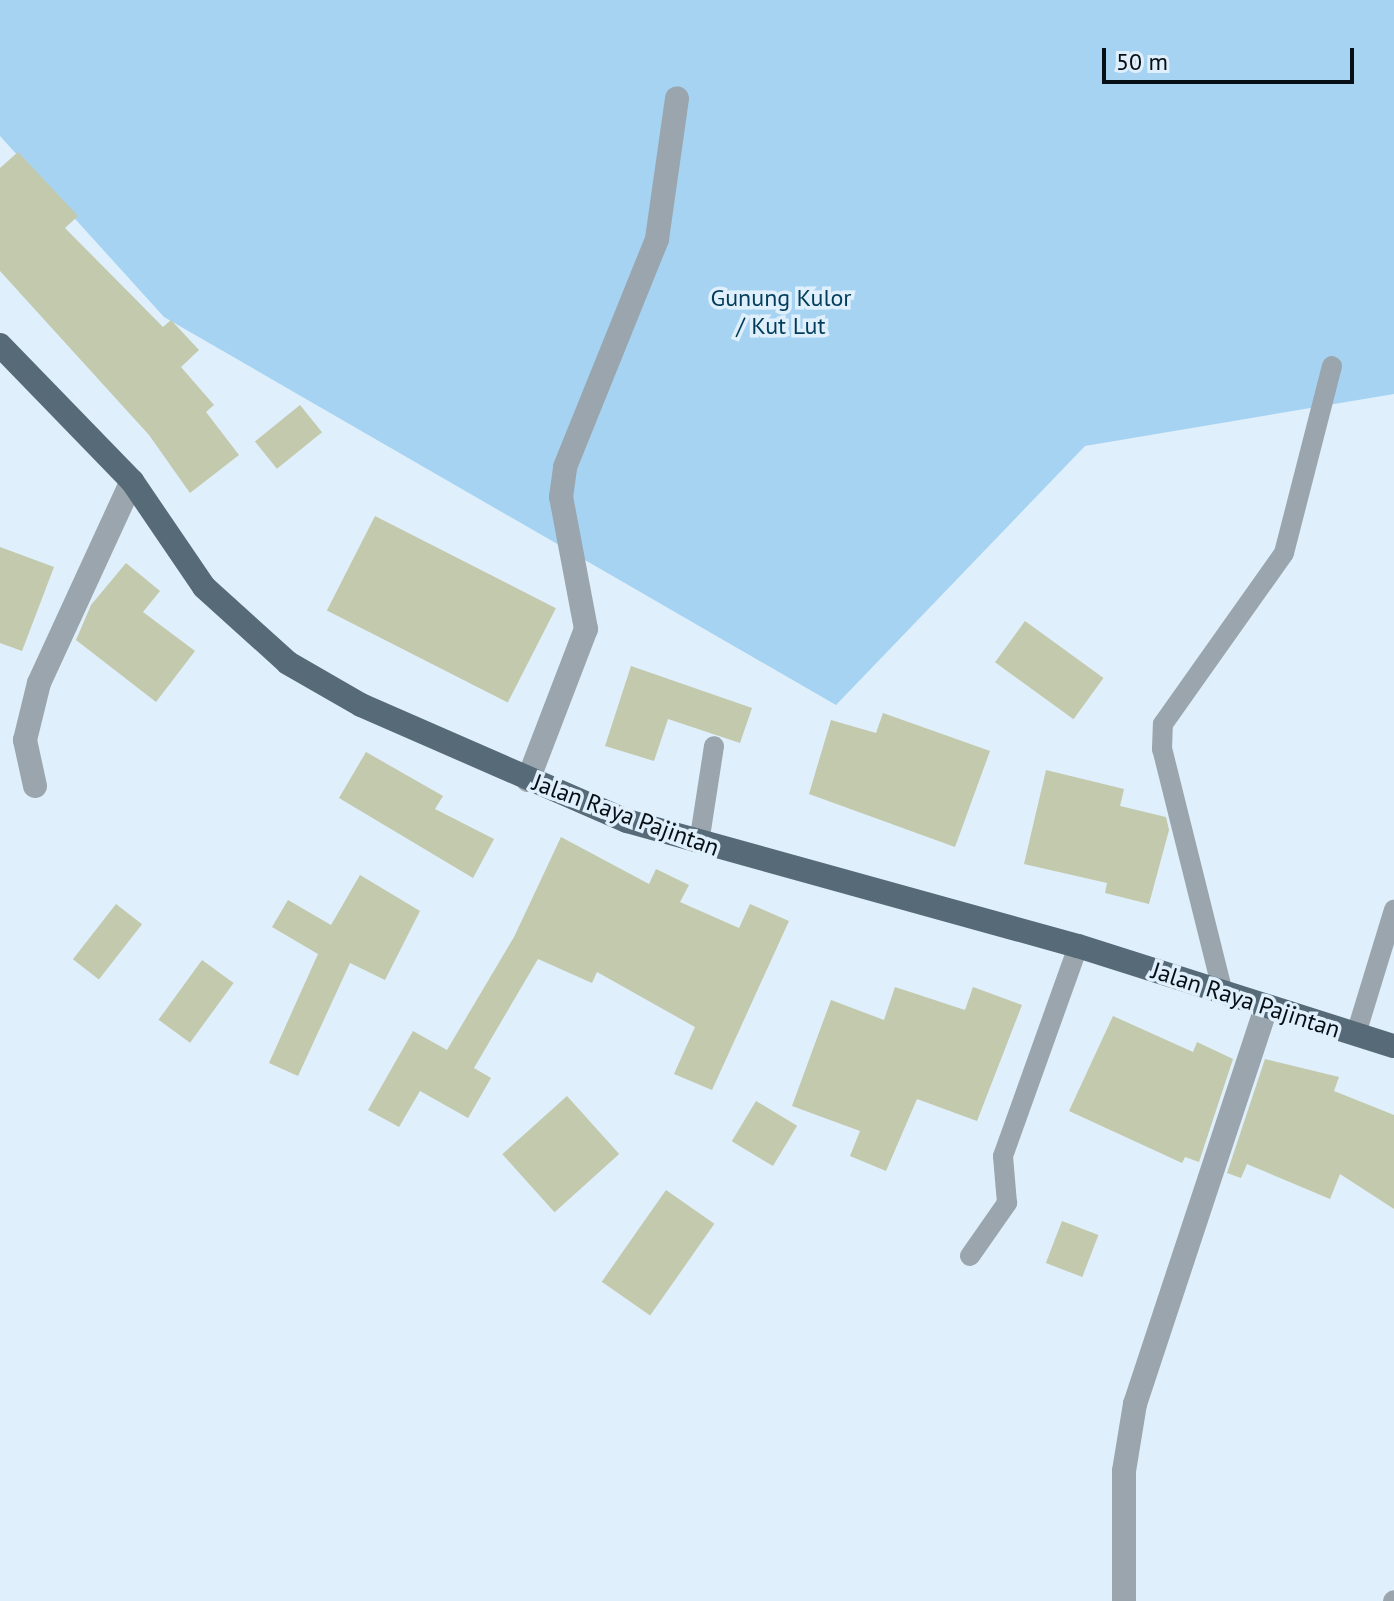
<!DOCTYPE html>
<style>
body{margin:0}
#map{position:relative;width:1394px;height:1601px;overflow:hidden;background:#dfeffb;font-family:"PT Sans",sans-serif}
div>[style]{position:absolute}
.green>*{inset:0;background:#a6d3f2}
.building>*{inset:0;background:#c3c9ac;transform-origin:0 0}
.service>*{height:20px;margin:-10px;padding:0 10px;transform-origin:10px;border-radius:10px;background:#9aa5ad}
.minor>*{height:24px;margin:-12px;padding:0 12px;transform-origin:12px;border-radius:12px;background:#9aa5ad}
.primary>*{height:24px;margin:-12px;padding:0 12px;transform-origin:12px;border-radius:12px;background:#566a78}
span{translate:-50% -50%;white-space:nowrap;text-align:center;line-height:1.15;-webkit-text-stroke:7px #dfeffb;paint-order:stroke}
.park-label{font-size:24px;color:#013d5b}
.street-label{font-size:24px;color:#060f15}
.scale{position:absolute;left:1102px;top:48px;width:252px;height:36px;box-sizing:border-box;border:4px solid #060f15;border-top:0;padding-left:10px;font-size:24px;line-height:28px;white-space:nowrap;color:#060f15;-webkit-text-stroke:6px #dfeffb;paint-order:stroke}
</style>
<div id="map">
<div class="green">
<i style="clip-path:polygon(0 0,1394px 0,1394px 394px,1085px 446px,836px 705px,164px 317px,0 136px)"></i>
</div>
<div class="building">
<i style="clip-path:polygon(18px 152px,78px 216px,65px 228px,163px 327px,171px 320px,199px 350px,181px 367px,214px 405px,206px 412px,239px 455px,190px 493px,149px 435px,0 271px,0 168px)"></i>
<i style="left:300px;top:405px;width:35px;height:58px;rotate:51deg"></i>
<i style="left:375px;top:516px;width:203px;height:106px;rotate:27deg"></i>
<i style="clip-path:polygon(0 547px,54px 567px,22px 651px,0 643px)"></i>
<i style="clip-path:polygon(126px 563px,160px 591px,143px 612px,195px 651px,156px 702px,76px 640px,91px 605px)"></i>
<i style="left:1025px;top:621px;width:97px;height:51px;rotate:36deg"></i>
<i style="clip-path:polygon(631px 666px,752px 708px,740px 743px,668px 719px,654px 761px,605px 746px)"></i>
<i style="clip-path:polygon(883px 713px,990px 751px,955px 847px,809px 794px,831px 720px,876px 733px)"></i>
<i style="clip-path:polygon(366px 752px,443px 796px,435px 809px,494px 839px,473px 878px,339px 798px)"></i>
<i style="clip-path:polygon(1046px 770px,1124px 789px,1120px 806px,1166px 817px,1169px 830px,1149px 904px,1105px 893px,1107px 883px,1024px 864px)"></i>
<i style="clip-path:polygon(561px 837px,649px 884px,656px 869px,689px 885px,680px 902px,739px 928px,750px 904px,789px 921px,712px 1090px,674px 1074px,695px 1027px,597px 972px,592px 983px,538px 959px,474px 1068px,491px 1078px,468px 1118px,420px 1091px,399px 1127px,368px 1110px,413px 1031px,447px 1050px,514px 937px)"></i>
<i style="clip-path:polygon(360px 875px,420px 911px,385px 980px,350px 963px,298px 1076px,269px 1063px,318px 954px,272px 927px,288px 900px,331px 925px)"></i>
<i style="left:116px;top:904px;width:33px;height:70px;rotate:38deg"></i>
<i style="left:202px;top:960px;width:39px;height:74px;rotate:36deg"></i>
<i style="clip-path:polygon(895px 987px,965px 1010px,973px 987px,1022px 1005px,977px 1121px,917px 1099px,886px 1171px,850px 1156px,860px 1131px,792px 1106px,831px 1000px,884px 1020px)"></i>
<i style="clip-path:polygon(1113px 1016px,1193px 1052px,1197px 1042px,1233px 1059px,1199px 1162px,1185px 1157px,1182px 1163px,1069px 1111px)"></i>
<i style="clip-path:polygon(1265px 1059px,1339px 1077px,1334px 1091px,1394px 1115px,1394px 1209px,1340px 1174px,1330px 1199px,1247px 1164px,1241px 1178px,1227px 1173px)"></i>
<i style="left:567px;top:1096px;width:78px;height:87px;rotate:48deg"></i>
<i style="left:756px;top:1101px;width:48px;height:47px;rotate:31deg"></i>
<i style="left:666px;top:1190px;width:59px;height:112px;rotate:35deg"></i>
<i style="left:1062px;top:1221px;width:39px;height:45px;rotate:21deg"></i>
</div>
<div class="service">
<i style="left:699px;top:843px;width:98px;rotate:-81.2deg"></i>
<i style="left:1223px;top:993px;width:252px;rotate:-104deg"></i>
<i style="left:1162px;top:749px;width:25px;rotate:-88deg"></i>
<i style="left:1163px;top:724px;width:209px;rotate:-54.7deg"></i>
<i style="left:1284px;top:553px;width:193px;rotate:-75.6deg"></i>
<i style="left:1356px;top:1034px;width:130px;rotate:-73deg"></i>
<i style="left:970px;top:1256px;width:65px;rotate:-55.1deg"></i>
<i style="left:1007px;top:1203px;width:47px;rotate:-94.9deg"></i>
<i style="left:1003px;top:1156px;width:223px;rotate:-70.3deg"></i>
<i style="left:1393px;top:1601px;width:1px;rotate:-45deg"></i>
</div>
<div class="minor">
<i style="left:528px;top:780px;width:162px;rotate:-69deg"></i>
<i style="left:586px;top:629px;width:134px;rotate:-100.7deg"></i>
<i style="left:561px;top:497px;width:30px;rotate:-82deg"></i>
<i style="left:565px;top:467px;width:246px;rotate:-68deg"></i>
<i style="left:657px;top:239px;width:142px;rotate:-81.9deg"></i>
<i style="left:35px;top:786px;width:47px;rotate:-102.3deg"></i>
<i style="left:25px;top:740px;width:59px;rotate:-76.2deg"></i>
<i style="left:39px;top:683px;width:222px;rotate:-65.3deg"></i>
<i style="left:1124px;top:1601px;width:130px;rotate:-90deg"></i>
<i style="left:1124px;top:1471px;width:68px;rotate:-80.7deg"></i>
<i style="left:1135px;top:1404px;width:418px;rotate:-71.7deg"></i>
</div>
<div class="primary">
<i style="left:0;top:345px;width:190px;rotate:45.9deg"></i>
<i style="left:132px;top:481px;width:128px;rotate:55.8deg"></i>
<i style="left:204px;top:587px;width:113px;rotate:42.1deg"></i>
<i style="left:288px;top:663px;width:84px;rotate:29.9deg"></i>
<i style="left:361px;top:705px;width:290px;rotate:23.6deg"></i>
<i style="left:627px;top:821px;width:468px;rotate:15.5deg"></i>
<i style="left:1078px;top:946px;width:331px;rotate:17.6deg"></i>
</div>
<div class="park-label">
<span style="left:781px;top:312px">Gunung Kulor<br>/ Kut Lut</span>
</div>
<div class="street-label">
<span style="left:626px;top:815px;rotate:20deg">Jalan Raya Pajintan</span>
<span style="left:1246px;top:1000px;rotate:18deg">Jalan Raya Pajintan</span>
</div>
<div class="scale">50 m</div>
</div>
